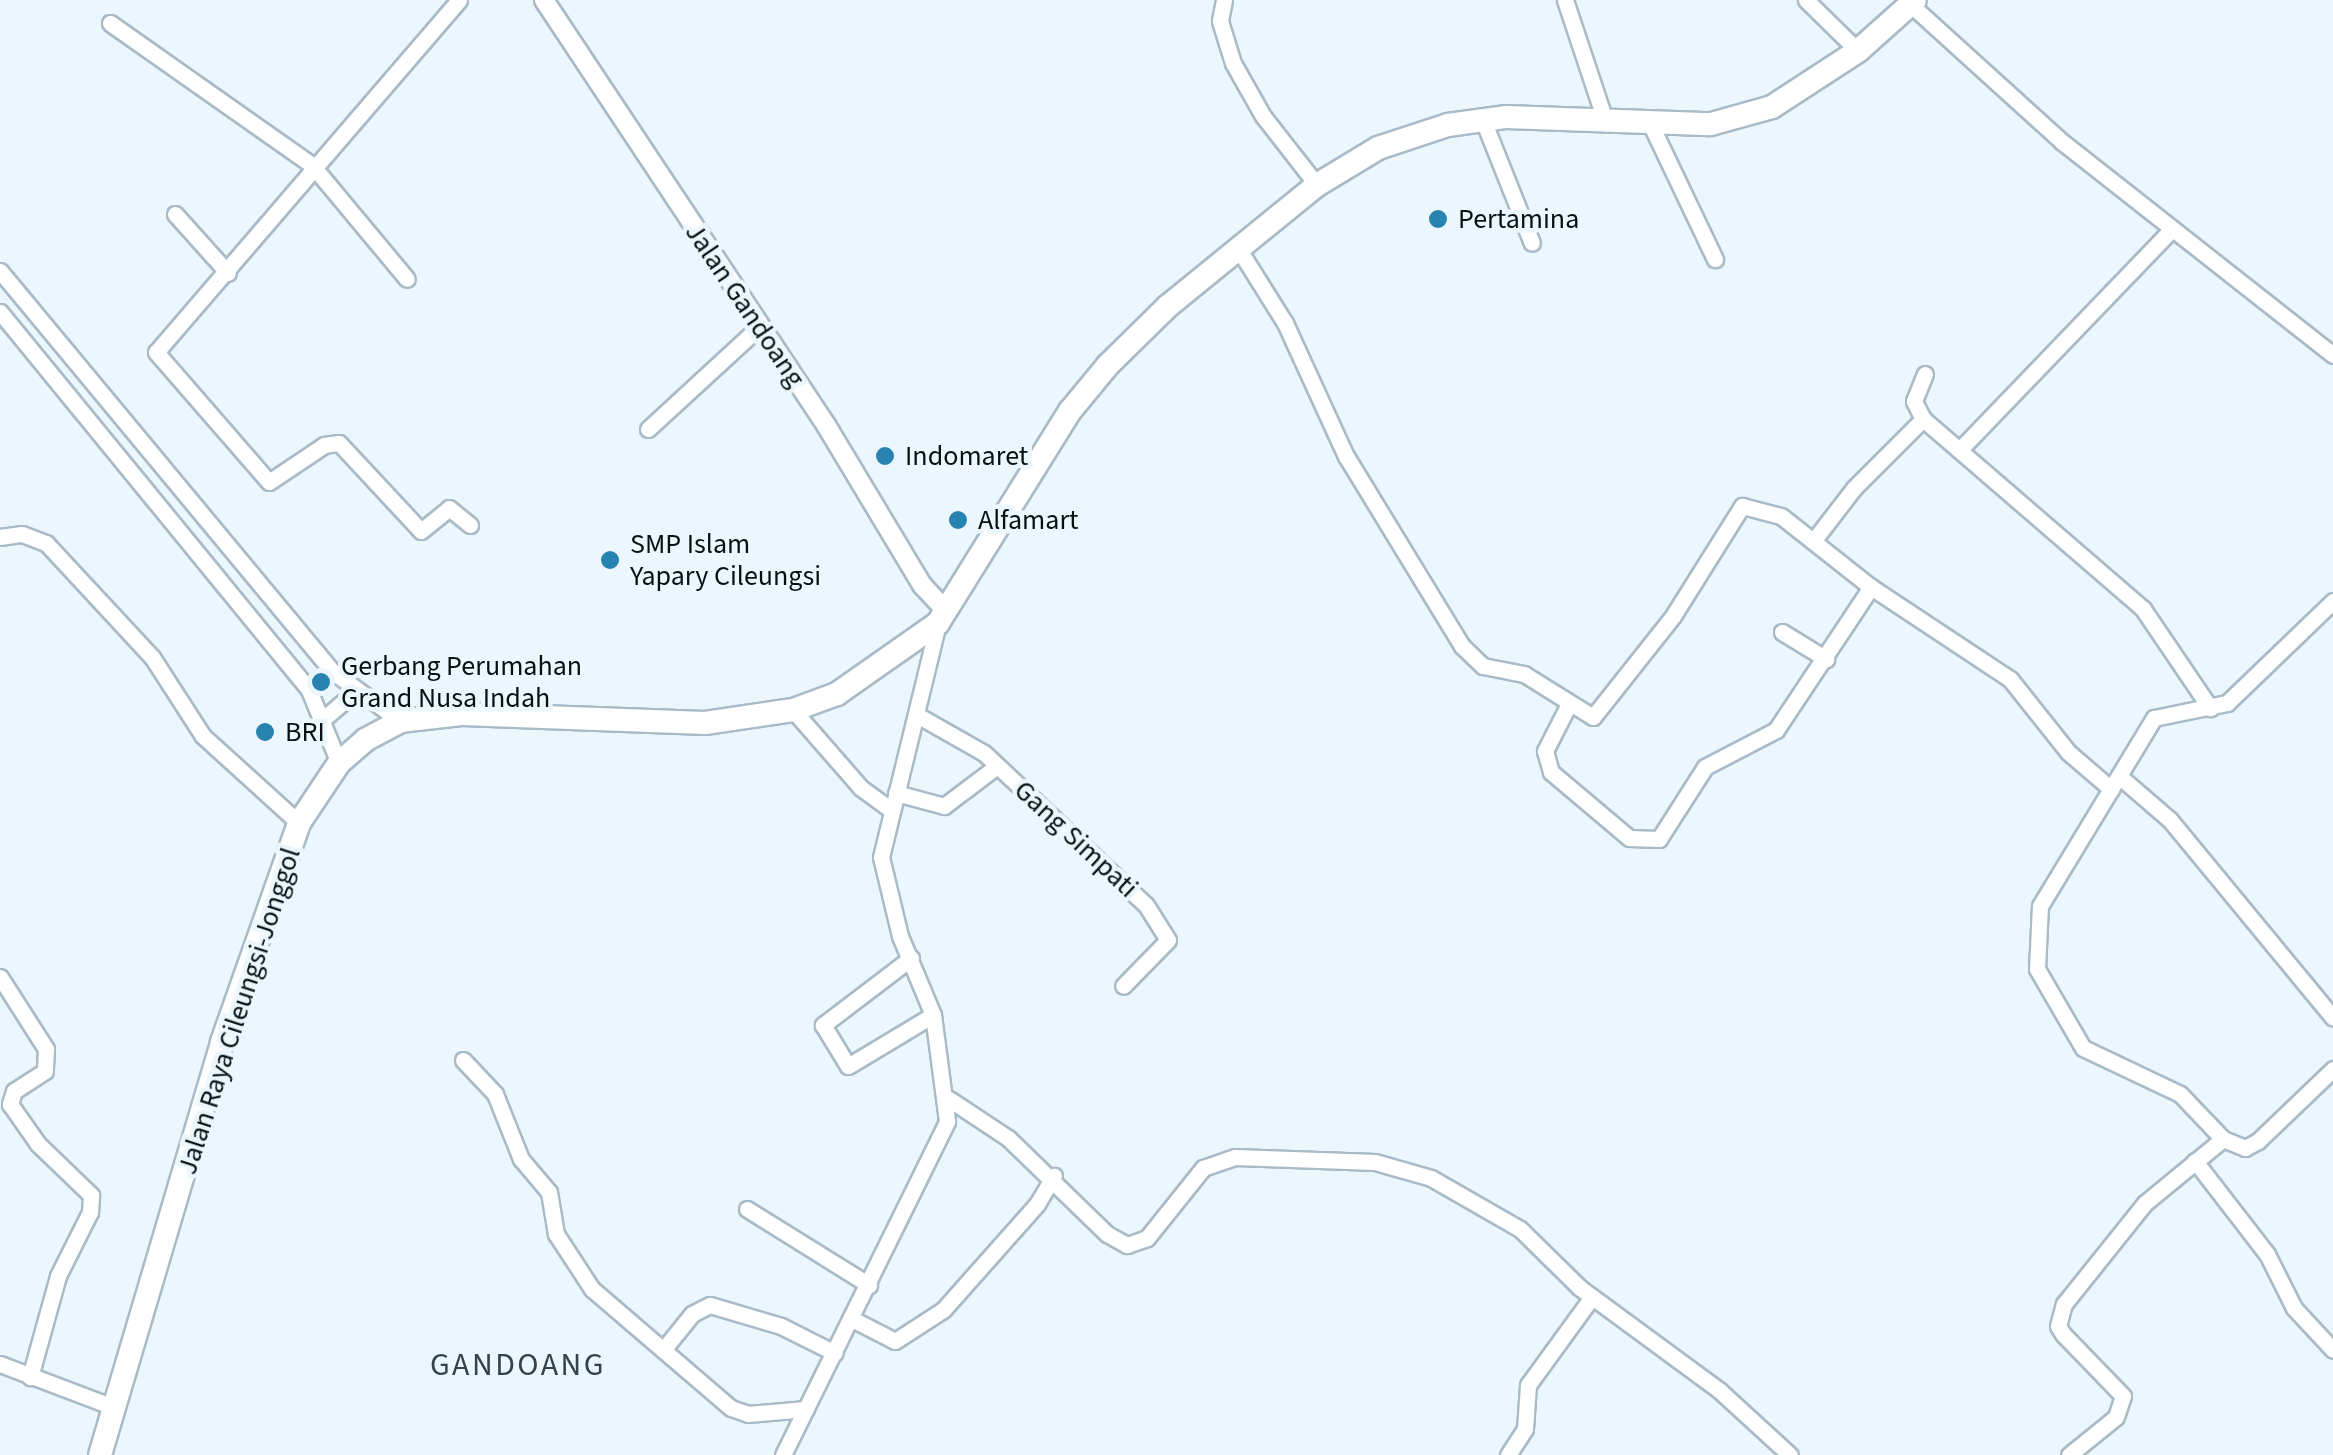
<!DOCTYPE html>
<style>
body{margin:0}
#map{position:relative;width:2333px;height:1455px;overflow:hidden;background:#ebf6fd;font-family:"Source Sans 3",sans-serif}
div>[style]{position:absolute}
.roads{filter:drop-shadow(2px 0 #a9bbc7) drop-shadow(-2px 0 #a9bbc7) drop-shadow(0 2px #a9bbc7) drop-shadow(0 -2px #a9bbc7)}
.minor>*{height:15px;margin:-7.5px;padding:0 7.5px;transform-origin:7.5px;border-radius:7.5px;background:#fff}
.tertiary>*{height:18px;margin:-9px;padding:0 9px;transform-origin:9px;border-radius:9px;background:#fff}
.primary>*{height:22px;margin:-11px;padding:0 11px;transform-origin:11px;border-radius:11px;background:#fff}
.dots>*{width:28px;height:28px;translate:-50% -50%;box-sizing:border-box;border:5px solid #ebf6fd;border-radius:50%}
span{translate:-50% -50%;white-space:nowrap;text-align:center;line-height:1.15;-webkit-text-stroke:9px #ebf6fd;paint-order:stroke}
.poi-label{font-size:28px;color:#091014}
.left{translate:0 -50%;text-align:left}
.street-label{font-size:28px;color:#091014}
.quarter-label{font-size:32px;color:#33424b;letter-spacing:2.5px}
</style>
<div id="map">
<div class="roads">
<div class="minor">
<i style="left:459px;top:0;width:464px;rotate:130.7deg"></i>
<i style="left:156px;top:352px;width:172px;rotate:49deg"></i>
<i style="left:269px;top:482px;width:66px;rotate:-33.9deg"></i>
<i style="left:324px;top:445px;width:15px;rotate:-8deg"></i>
<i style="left:339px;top:443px;width:120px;rotate:47deg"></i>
<i style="left:421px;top:531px;width:36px;rotate:-39deg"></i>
<i style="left:449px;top:508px;width:27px;rotate:39deg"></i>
<i style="left:1224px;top:0;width:21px;rotate:101deg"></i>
<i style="left:1220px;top:21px;width:44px;rotate:72.8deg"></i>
<i style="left:1233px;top:63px;width:61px;rotate:60.5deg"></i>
<i style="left:1263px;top:116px;width:88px;rotate:52deg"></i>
<i style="left:1565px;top:0;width:130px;rotate:71.6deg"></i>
<i style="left:1806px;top:0;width:73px;rotate:44.4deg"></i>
<i style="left:1910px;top:4px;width:204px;rotate:42.2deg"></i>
<i style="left:2061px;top:141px;width:346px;rotate:38.2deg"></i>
<i style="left:110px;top:23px;width:247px;rotate:35.1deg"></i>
<i style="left:312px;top:165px;width:148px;rotate:50.2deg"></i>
<i style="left:1483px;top:120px;width:132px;rotate:68.3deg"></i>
<i style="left:1650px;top:123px;width:151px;rotate:64.5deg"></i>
<i style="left:175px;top:214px;width:79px;rotate:48.1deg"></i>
<i style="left:2172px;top:229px;width:307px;rotate:133.9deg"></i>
<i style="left:1959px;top:450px;width:243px;rotate:40.8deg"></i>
<i style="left:2143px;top:609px;width:120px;rotate:55.9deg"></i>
<i style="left:1238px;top:248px;width:89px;rotate:57.9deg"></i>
<i style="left:1285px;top:323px;width:146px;rotate:65.4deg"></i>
<i style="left:1346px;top:456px;width:223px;rotate:58.6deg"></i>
<i style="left:1462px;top:646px;width:29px;rotate:44deg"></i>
<i style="left:1483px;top:666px;width:42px;rotate:11deg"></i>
<i style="left:1524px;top:674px;width:81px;rotate:31.9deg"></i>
<i style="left:1593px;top:717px;width:129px;rotate:-51.6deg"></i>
<i style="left:1673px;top:616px;width:130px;rotate:-57.9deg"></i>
<i style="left:1742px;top:506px;width:40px;rotate:14.4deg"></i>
<i style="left:1781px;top:516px;width:115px;rotate:38.3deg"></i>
<i style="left:0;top:271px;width:520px;rotate:50.31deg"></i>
<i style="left:332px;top:671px;width:84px;rotate:36.3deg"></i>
<i style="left:0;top:312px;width:488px;rotate:50.7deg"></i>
<i style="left:309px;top:690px;width:79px;rotate:67.7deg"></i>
<i style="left:1923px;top:419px;width:20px;rotate:-117deg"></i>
<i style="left:1914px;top:401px;width:29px;rotate:-68deg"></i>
<i style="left:648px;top:429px;width:149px;rotate:-42.6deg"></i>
<i style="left:0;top:537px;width:22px;rotate:-8deg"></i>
<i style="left:22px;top:534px;width:26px;rotate:21deg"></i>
<i style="left:46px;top:543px;width:156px;rotate:47.1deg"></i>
<i style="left:152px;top:657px;width:94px;rotate:57.2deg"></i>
<i style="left:203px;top:736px;width:130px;rotate:42.2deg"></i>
<i style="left:1814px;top:540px;width:66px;rotate:-52.4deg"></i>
<i style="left:1854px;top:488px;width:98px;rotate:-45deg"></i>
<i style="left:1923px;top:419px;width:48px;rotate:40.7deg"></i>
<i style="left:1782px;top:632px;width:52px;rotate:31.5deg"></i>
<i style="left:1569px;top:704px;width:53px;rotate:117.1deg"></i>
<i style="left:1545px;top:751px;width:22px;rotate:74deg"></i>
<i style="left:1551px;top:772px;width:102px;rotate:40.2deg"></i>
<i style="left:1629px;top:838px;width:30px;rotate:2deg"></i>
<i style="left:1659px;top:839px;width:85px;rotate:-57.4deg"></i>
<i style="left:1705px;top:767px;width:80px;rotate:-27.5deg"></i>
<i style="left:1776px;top:730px;width:172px;rotate:-56.4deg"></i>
<i style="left:1871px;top:587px;width:167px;rotate:33.5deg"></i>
<i style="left:2010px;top:679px;width:93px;rotate:51.5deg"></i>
<i style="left:2068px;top:752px;width:57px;rotate:40.7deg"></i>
<i style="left:793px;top:710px;width:103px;rotate:48.9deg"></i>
<i style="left:861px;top:788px;width:36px;rotate:36deg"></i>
<i style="left:917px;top:715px;width:77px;rotate:29.6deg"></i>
<i style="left:984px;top:753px;width:222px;rotate:43.2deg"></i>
<i style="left:1146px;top:905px;width:41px;rotate:57.8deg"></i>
<i style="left:1168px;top:940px;width:64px;rotate:134.4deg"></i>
<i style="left:322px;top:720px;width:45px;rotate:-40.5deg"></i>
<i style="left:2119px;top:776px;width:67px;rotate:40.8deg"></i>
<i style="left:2170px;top:820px;width:256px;rotate:50.5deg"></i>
<i style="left:896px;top:793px;width:50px;rotate:15.2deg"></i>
<i style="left:944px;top:806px;width:66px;rotate:-37deg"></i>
<i style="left:911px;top:958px;width:111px;rotate:142.7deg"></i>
<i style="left:823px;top:1025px;width:48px;rotate:58.6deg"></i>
<i style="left:848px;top:1066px;width:99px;rotate:-31deg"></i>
<i style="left:0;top:977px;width:85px;rotate:57.4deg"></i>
<i style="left:46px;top:1049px;width:22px;rotate:93deg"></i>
<i style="left:45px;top:1071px;width:37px;rotate:147deg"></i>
<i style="left:14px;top:1091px;width:14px;rotate:107deg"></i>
<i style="left:10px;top:1104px;width:49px;rotate:55deg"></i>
<i style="left:38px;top:1144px;width:74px;rotate:43.9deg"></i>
<i style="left:91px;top:1195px;width:17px;rotate:93deg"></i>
<i style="left:90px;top:1212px;width:72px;rotate:116.6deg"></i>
<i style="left:58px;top:1276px;width:105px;rotate:105.5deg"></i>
<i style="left:463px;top:1060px;width:47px;rotate:46.7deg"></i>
<i style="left:495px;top:1094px;width:70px;rotate:68.2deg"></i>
<i style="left:521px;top:1159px;width:43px;rotate:49.7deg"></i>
<i style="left:549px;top:1192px;width:43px;rotate:80.5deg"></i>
<i style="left:556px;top:1234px;width:66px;rotate:56.8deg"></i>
<i style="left:592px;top:1289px;width:183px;rotate:40.6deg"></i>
<i style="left:731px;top:1408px;width:18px;rotate:19deg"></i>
<i style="left:748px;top:1414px;width:58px;rotate:-4.9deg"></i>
<i style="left:949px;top:1099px;width:71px;rotate:33.5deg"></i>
<i style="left:1008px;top:1138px;width:138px;rotate:44.1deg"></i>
<i style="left:1107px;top:1234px;width:23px;rotate:29deg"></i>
<i style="left:1127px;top:1245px;width:21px;rotate:-19deg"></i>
<i style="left:1147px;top:1238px;width:90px;rotate:-51.3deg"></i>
<i style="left:1203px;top:1168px;width:34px;rotate:-19deg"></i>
<i style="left:1235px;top:1157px;width:140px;rotate:2deg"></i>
<i style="left:1375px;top:1162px;width:58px;rotate:15.9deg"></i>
<i style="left:1431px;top:1178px;width:103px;rotate:29.8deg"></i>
<i style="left:1520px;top:1229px;width:84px;rotate:44.5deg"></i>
<i style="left:1580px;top:1288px;width:172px;rotate:36.3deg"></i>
<i style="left:1719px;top:1390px;width:96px;rotate:42.5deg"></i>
<i style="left:2223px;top:1139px;width:62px;rotate:-133.7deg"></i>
<i style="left:2180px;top:1094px;width:107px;rotate:-154.6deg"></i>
<i style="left:2083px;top:1048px;width:91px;rotate:-120.2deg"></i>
<i style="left:2037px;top:969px;width:63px;rotate:-87.3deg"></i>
<i style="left:2040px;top:906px;width:220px;rotate:-58.8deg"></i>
<i style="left:2154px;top:718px;width:75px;rotate:-11.6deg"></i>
<i style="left:2227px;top:703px;width:147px;rotate:-43.9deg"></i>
<i style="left:2195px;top:1161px;width:118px;rotate:52.3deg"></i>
<i style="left:2267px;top:1254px;width:60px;rotate:63.4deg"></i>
<i style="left:2294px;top:1308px;width:57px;rotate:47.1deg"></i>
<i style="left:747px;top:1209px;width:144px;rotate:31.9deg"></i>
<i style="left:854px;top:1320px;width:46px;rotate:27.1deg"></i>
<i style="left:895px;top:1341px;width:57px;rotate:-32.9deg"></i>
<i style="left:943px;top:1310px;width:142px;rotate:-48.4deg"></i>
<i style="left:1037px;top:1204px;width:33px;rotate:-59deg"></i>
<i style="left:663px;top:1350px;width:46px;rotate:-51.1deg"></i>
<i style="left:692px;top:1314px;width:20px;rotate:-27deg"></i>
<i style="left:710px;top:1305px;width:74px;rotate:16.5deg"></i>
<i style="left:781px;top:1326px;width:60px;rotate:26.6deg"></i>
<i style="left:0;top:1364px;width:124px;rotate:20.8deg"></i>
<i style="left:783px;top:1455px;width:372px;rotate:-63.8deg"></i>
<i style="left:947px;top:1121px;width:107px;rotate:-97.5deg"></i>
<i style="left:933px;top:1015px;width:86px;rotate:-112.7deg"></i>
<i style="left:900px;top:936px;width:81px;rotate:-103.5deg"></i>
<i style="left:881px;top:857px;width:241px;rotate:-76.3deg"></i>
<i style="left:1508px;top:1455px;width:31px;rotate:-57deg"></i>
<i style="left:1525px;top:1429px;width:44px;rotate:-86.1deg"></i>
<i style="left:1528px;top:1385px;width:109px;rotate:-54deg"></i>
<i style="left:2069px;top:1455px;width:60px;rotate:-39deg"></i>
<i style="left:2116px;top:1417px;width:22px;rotate:-72deg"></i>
<i style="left:2123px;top:1396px;width:86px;rotate:-134.1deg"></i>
<i style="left:2063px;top:1334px;width:9px;rotate:-122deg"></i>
<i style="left:2058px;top:1326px;width:23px;rotate:-75deg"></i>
<i style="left:2064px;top:1304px;width:129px;rotate:-51.3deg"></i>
<i style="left:2145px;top:1203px;width:101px;rotate:-39.4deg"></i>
<i style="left:2223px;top:1139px;width:24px;rotate:22deg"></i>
<i style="left:2245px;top:1148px;width:15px;rotate:-28deg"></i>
<i style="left:2258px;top:1141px;width:104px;rotate:-43.8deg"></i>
</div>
<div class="tertiary">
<i style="left:544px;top:0;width:510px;rotate:56.43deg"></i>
<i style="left:826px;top:425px;width:187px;rotate:59deg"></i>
<i style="left:922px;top:585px;width:34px;rotate:47deg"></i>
</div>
<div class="primary">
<i style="left:100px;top:1455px;width:431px;rotate:-73.5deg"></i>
<i style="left:222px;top:1042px;width:232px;rotate:-70.6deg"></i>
<i style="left:299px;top:823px;width:72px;rotate:-56.3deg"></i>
<i style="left:339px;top:763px;width:35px;rotate:-41deg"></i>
<i style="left:365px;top:740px;width:40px;rotate:-28deg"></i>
<i style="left:400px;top:721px;width:62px;rotate:-6.4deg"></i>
<i style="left:462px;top:714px;width:243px;rotate:2.1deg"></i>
<i style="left:705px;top:723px;width:89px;rotate:-8.4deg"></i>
<i style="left:793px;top:710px;width:47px;rotate:-20deg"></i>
<i style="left:837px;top:694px;width:123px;rotate:-35.1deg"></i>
<i style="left:938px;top:623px;width:250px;rotate:-58.1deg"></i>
<i style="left:1070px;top:411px;width:60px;rotate:-50.4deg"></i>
<i style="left:1108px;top:365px;width:84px;rotate:-44.5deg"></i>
<i style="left:1168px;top:306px;width:192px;rotate:-39.1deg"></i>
<i style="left:1317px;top:185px;width:71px;rotate:-31.2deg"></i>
<i style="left:1378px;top:148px;width:74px;rotate:-18.2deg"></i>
<i style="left:1448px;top:125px;width:59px;rotate:-7.9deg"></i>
<i style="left:1506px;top:117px;width:205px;rotate:2deg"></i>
<i style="left:1711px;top:124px;width:63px;rotate:-15.6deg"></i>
<i style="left:1772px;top:107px;width:103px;rotate:-33.1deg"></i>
<i style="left:1858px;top:51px;width:76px;rotate:-41.8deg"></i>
</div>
</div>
<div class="dots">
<i style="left:1438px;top:219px;background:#2883b0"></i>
<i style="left:885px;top:456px;background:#2883b0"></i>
<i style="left:958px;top:520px;background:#2883b0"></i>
<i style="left:610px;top:560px;background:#2883b0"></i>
<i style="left:321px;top:682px;background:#2883b0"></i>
<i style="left:265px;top:732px;background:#2883b0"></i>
</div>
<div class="poi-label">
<span class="left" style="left:1458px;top:219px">Pertamina</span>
<span class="left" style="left:905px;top:456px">Indomaret</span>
<span class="left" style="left:978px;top:520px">Alfamart</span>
<span class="left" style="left:630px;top:560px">SMP Islam<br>Yapary Cileungsi</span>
<span class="left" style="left:341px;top:682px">Gerbang Perumahan<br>Grand Nusa Indah</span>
<span class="left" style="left:285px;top:732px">BRI</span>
</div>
<div class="street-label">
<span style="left:745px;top:305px;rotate:56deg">Jalan Gandoang</span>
<span style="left:1076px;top:839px;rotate:43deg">Gang Simpati</span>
<span style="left:239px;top:1011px;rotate:-72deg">Jalan Raya Cileungsi-Jonggol</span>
</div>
<div class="quarter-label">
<span style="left:518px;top:1365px">GANDOANG</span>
</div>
</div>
